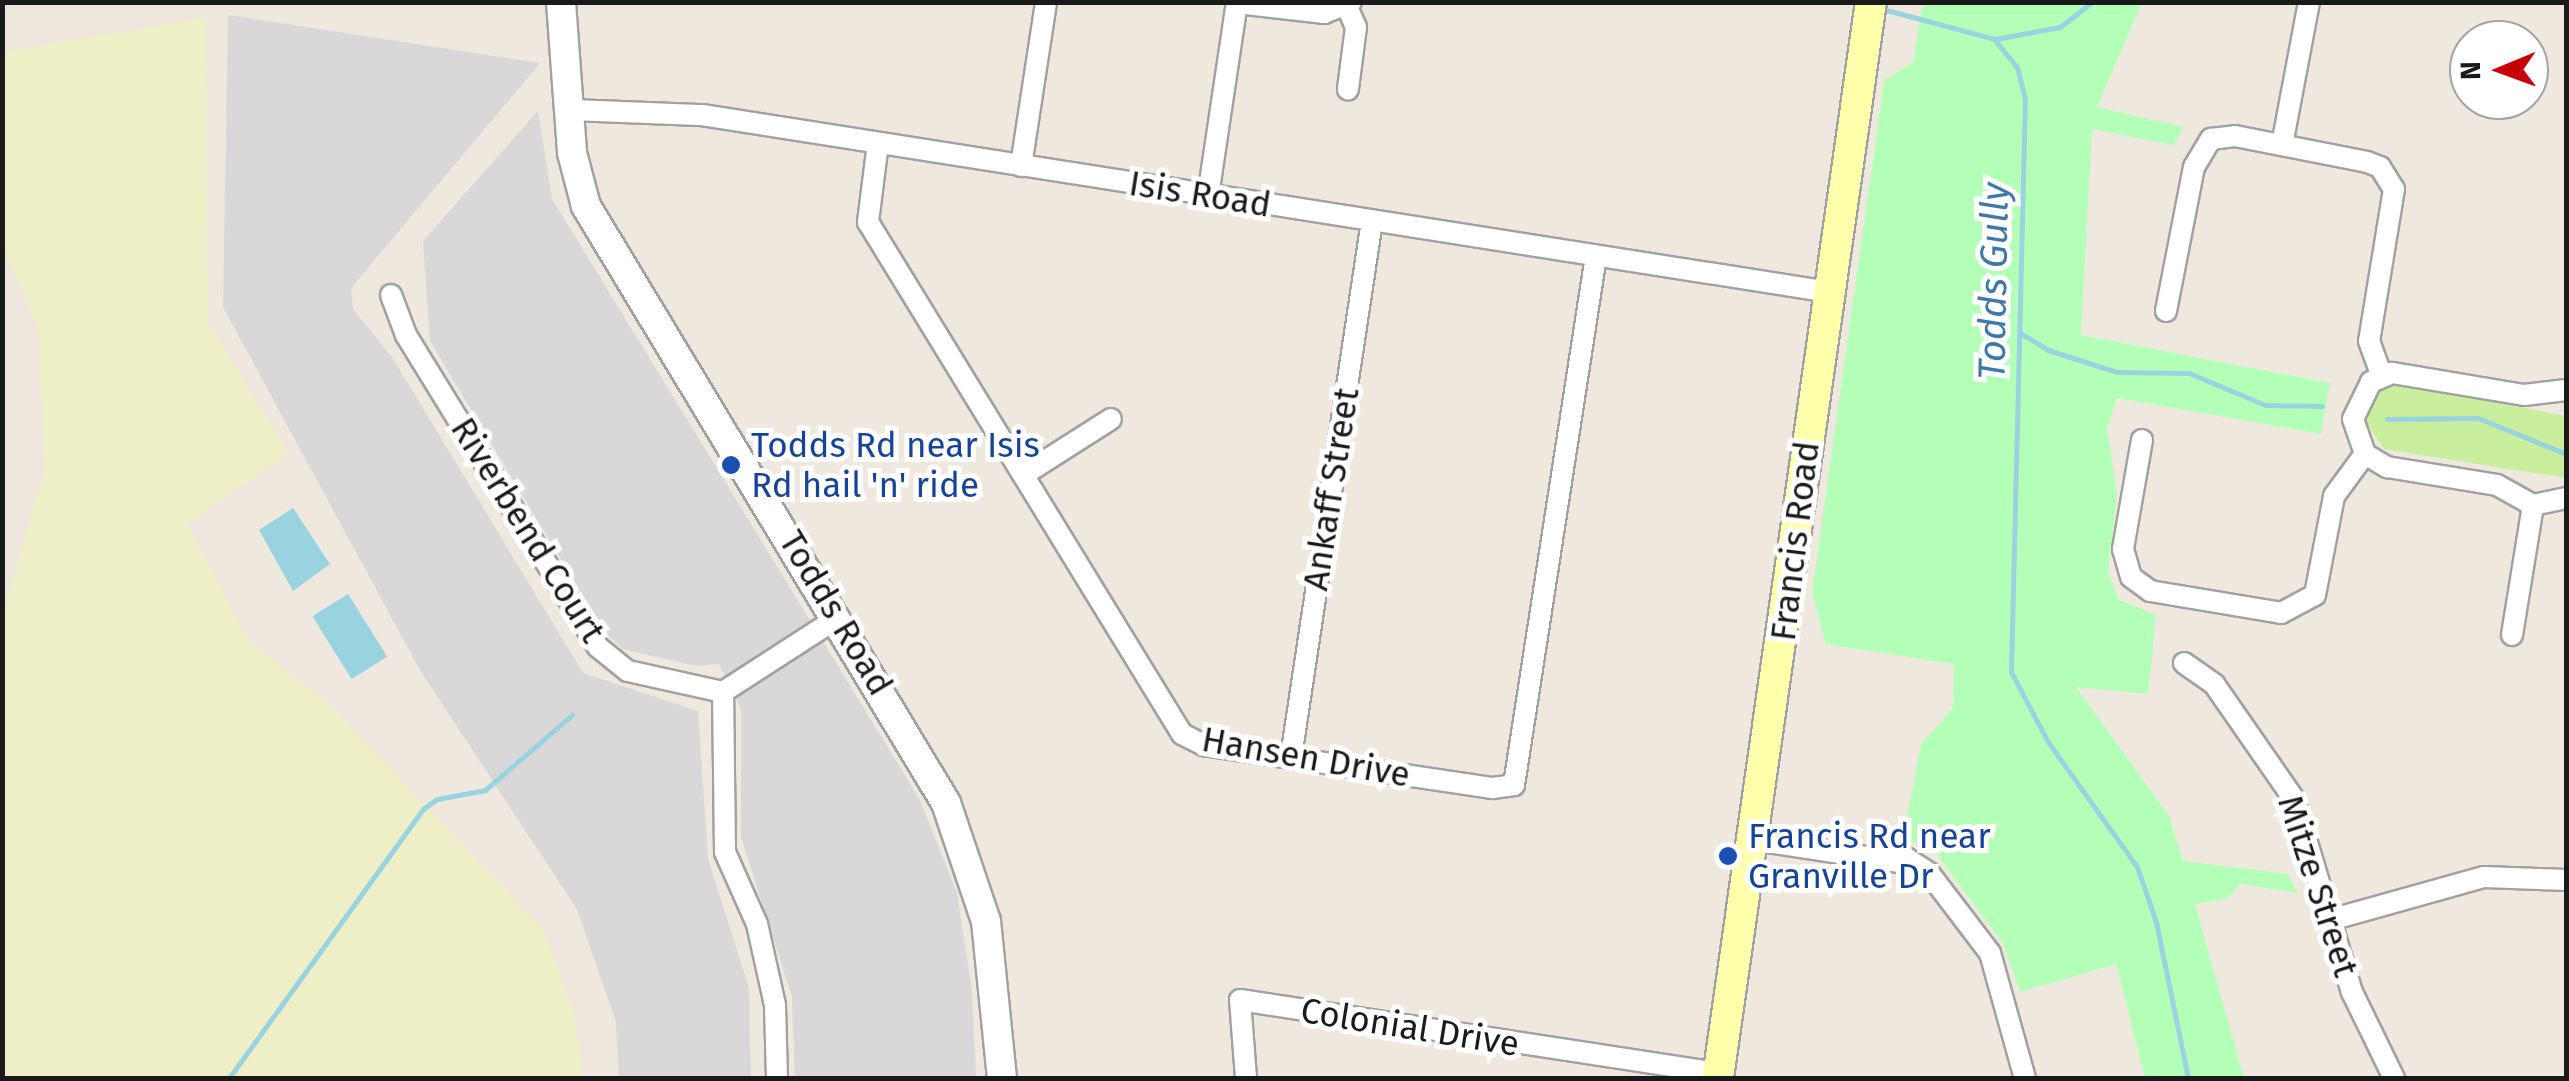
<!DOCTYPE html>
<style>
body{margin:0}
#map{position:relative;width:2569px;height:1081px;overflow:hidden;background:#eee8de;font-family:"Fira Sans",sans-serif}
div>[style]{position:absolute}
.residential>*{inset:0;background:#d9d7d7}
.farmland>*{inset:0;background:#eeefc7}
.grass>*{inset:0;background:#c8ee9e}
.park>*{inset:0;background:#b4ffb8}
.water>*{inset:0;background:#9ad3e0;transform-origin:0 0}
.stream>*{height:5px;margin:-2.5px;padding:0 2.5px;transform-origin:2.5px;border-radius:2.5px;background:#9ad3e0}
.roads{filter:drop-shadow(2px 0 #a1a1a1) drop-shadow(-2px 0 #a1a1a1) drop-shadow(0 2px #a1a1a1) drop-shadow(0 -2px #a1a1a1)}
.minor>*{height:20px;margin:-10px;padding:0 10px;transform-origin:10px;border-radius:10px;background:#fff}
.tertiary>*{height:28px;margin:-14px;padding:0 14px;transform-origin:14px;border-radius:14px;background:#fff}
.secondary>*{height:30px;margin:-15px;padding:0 15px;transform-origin:15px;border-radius:15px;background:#feffab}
.dots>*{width:28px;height:28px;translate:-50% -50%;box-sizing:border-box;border:5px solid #fff;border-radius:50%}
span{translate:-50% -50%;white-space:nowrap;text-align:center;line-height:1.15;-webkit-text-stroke:10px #fff;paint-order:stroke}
.street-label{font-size:35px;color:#1a1a1a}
.transit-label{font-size:35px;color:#164399}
.left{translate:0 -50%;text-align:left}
.water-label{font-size:38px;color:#3d78aa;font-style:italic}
.frame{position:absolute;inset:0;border:5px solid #1a1a1a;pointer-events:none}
.north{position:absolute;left:2449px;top:20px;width:100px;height:100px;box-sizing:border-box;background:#fff;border:2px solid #a3a3a3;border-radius:50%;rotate:269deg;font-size:28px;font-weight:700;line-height:40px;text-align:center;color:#1a1a1a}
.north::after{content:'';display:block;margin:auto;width:35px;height:45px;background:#c50007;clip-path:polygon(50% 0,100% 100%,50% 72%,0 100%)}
</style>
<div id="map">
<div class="residential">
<i style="clip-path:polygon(228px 15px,540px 63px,351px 288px,353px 309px,392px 357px,583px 673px,698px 711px,708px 859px,749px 988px,751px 1078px,619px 1078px,616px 1022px,577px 909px,421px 672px,223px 307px)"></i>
<i style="clip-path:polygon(538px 111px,552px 199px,920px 800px,957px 893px,972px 991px,976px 1078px,795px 1078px,792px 997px,741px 837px,741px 709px,719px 664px,696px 666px,623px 649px,605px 633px,430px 341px,423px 241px)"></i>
</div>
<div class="farmland">
<i style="clip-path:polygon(206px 18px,208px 322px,288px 453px,187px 524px,249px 641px,331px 706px,543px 929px,574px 1012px,583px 1078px,3px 1078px,2px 618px,45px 467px,38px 328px,3px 246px,3px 52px)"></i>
</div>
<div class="grass">
<i style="clip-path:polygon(2407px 385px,2566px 416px,2566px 478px,2384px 449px,2366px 422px,2370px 403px,2383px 388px)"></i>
</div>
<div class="park">
<i style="clip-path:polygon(1923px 2px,2142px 3px,2097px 107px,2184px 127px,2174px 145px,2092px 129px,2081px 335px,2330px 383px,2321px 434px,2117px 398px,2107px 429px,2117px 494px,2108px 572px,2119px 600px,2156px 615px,2148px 694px,2076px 687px,2169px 816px,2183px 861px,2288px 874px,2298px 893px,2240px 884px,2227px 899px,2195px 904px,2244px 1078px,2145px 1078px,2116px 964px,2020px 992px,2003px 943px,1934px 851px,1903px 839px,1921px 744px,1953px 708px,1954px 664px,1826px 644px,1812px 593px,1884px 81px,1913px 62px)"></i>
</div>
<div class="water">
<i style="clip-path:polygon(293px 508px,330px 564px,293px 591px,259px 530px)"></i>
<i style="left:348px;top:594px;width:74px;height:42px;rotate:58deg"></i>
</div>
<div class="stream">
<i style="left:1883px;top:9px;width:115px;rotate:15.1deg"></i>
<i style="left:1994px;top:39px;width:36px;rotate:51deg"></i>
<i style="left:2017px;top:67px;width:32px;rotate:76deg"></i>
<i style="left:2025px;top:98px;width:574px;rotate:91.4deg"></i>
<i style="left:2011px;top:672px;width:79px;rotate:62.1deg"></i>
<i style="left:2048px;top:742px;width:153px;rotate:54.5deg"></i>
<i style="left:2137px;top:867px;width:58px;rotate:70.9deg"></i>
<i style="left:2156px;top:922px;width:159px;rotate:78.4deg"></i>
<i style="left:1995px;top:39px;width:66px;rotate:-10.5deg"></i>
<i style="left:2060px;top:27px;width:41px;rotate:-38deg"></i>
<i style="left:2020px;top:333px;width:33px;rotate:31deg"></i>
<i style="left:2048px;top:350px;width:72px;rotate:17.7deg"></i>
<i style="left:2117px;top:372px;width:72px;rotate:0.8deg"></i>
<i style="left:2189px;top:373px;width:82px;rotate:22.8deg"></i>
<i style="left:2265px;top:405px;width:57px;rotate:1deg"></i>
<i style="left:2387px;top:419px;width:91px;rotate:-0.6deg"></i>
<i style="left:2478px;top:418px;width:95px;rotate:22.2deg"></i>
<i style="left:229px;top:1078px;width:332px;rotate:-54.2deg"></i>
<i style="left:423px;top:809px;width:17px;rotate:-36deg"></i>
<i style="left:437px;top:799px;width:49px;rotate:-10.6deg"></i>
<i style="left:485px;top:790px;width:115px;rotate:-40.8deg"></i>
</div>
<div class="roads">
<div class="minor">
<i style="left:1237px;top:3px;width:88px;rotate:6.6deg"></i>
<i style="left:1324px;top:13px;width:29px;rotate:-22deg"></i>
<i style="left:1347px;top:7px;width:22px;rotate:66deg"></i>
<i style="left:1356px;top:27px;width:63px;rotate:97.4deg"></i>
<i style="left:569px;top:110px;width:133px;rotate:2.2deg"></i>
<i style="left:702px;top:115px;width:1142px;rotate:8.92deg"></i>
<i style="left:878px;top:143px;width:80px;rotate:97.2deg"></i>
<i style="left:868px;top:222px;width:601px;rotate:58.48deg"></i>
<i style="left:1182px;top:734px;width:25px;rotate:27deg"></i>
<i style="left:1204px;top:745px;width:292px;rotate:8.5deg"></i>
<i style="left:1493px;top:788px;width:21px;rotate:-8deg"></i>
<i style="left:1514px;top:785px;width:535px;rotate:-81.19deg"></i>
<i style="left:2282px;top:145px;width:146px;rotate:-79.3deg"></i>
<i style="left:1021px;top:166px;width:166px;rotate:-81.3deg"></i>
<i style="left:1208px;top:196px;width:196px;rotate:-81.5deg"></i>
<i style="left:391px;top:295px;width:43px;rotate:69.4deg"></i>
<i style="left:406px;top:335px;width:366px;rotate:58.4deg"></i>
<i style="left:598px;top:647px;width:38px;rotate:39deg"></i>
<i style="left:628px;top:671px;width:97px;rotate:12.5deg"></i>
<i style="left:2166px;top:311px;width:147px;rotate:-79deg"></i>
<i style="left:2194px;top:167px;width:33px;rotate:-59deg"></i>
<i style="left:2211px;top:139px;width:24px;rotate:-7deg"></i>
<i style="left:2235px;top:136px;width:135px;rotate:11.1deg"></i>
<i style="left:2367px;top:162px;width:14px;rotate:21deg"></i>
<i style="left:2380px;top:167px;width:26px;rotate:58deg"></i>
<i style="left:2394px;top:189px;width:154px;rotate:99.3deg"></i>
<i style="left:2369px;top:341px;width:37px;rotate:70deg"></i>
<i style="left:2566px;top:390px;width:42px;rotate:173.2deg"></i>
<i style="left:2524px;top:395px;width:134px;rotate:-170.5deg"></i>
<i style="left:2392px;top:373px;width:23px;rotate:157deg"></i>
<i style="left:2371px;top:382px;width:41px;rotate:115.9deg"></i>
<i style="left:2353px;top:419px;width:37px;rotate:71deg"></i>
<i style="left:2365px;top:454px;width:26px;rotate:31deg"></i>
<i style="left:2387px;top:467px;width:111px;rotate:9.3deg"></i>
<i style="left:2497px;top:485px;width:41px;rotate:29.1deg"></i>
<i style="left:2533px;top:505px;width:34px;rotate:-12deg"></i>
<i style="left:2142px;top:440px;width:111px;rotate:99.9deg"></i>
<i style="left:2123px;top:549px;width:29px;rotate:74deg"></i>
<i style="left:2131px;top:577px;width:24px;rotate:36deg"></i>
<i style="left:2150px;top:591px;width:133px;rotate:9.5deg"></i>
<i style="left:2281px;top:613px;width:38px;rotate:-28deg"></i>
<i style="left:2315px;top:595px;width:101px;rotate:-79.1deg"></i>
<i style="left:2334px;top:496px;width:52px;rotate:-53.6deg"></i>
<i style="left:1023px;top:475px;width:104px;rotate:-32.5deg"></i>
<i style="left:2512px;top:635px;width:132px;rotate:-80.8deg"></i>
<i style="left:2184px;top:663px;width:37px;rotate:35deg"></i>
<i style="left:2214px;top:684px;width:140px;rotate:55.2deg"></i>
<i style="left:2294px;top:799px;width:202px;rotate:73.3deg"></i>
<i style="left:2352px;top:992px;width:96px;rotate:64deg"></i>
<i style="left:1291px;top:757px;width:542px;rotate:-81.41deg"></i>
<i style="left:1755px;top:840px;width:153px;rotate:8.7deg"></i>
<i style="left:1906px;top:863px;width:5px;rotate:-90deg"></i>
<i style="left:1906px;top:858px;width:27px;rotate:33deg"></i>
<i style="left:1929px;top:873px;width:101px;rotate:52.7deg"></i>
<i style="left:1990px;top:953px;width:130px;rotate:74.4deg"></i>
<i style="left:2330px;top:920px;width:160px;rotate:-15.6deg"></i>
<i style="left:2484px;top:877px;width:82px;rotate:2.1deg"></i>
<i style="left:777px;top:1078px;width:73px;rotate:-91.6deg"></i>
<i style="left:775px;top:1005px;width:83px;rotate:-102.5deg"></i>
<i style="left:757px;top:924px;width:79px;rotate:-114deg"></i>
<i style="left:725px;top:852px;width:160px;rotate:-90.7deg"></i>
<i style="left:723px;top:692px;width:138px;rotate:-32.9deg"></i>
<i style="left:1246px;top:1078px;width:78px;rotate:-94.4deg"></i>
<i style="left:1240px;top:1000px;width:484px;rotate:8.7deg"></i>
</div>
<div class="tertiary">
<i style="left:561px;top:2px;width:151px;rotate:85.8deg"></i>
<i style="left:572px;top:153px;width:55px;rotate:75.2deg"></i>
<i style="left:586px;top:206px;width:697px;rotate:58.91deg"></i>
<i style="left:946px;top:803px;width:125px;rotate:71.3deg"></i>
<i style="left:986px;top:921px;width:158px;rotate:84.2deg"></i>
</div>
<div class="secondary">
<i style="left:1718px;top:1078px;width:1087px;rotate:-81.91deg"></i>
</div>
</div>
<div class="dots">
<i style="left:731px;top:465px;background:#1a4fb4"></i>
<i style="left:1728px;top:856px;background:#1a4fb4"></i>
</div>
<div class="street-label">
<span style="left:1200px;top:194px;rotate:9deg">Isis Road</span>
<span style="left:1331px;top:489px;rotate:-81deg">Ankaff Street</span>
<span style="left:528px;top:530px;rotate:58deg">Riverbend Court</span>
<span style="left:1795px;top:541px;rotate:-83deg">Francis Road</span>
<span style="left:836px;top:613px;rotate:59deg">Todds Road</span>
<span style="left:1306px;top:757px;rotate:10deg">Hansen Drive</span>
<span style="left:2318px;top:886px;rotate:72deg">Mitze Street</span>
<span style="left:1410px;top:1027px;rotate:9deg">Colonial Drive</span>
</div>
<div class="transit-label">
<span class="left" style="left:751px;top:465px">Todds Rd near Isis<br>Rd hail 'n' ride</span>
<span class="left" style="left:1748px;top:856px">Francis Rd near<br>Granville Dr</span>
</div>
<div class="water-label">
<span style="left:1994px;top:281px;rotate:-89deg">Todds Gully</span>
</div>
<div class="frame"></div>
<div class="north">N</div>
</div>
